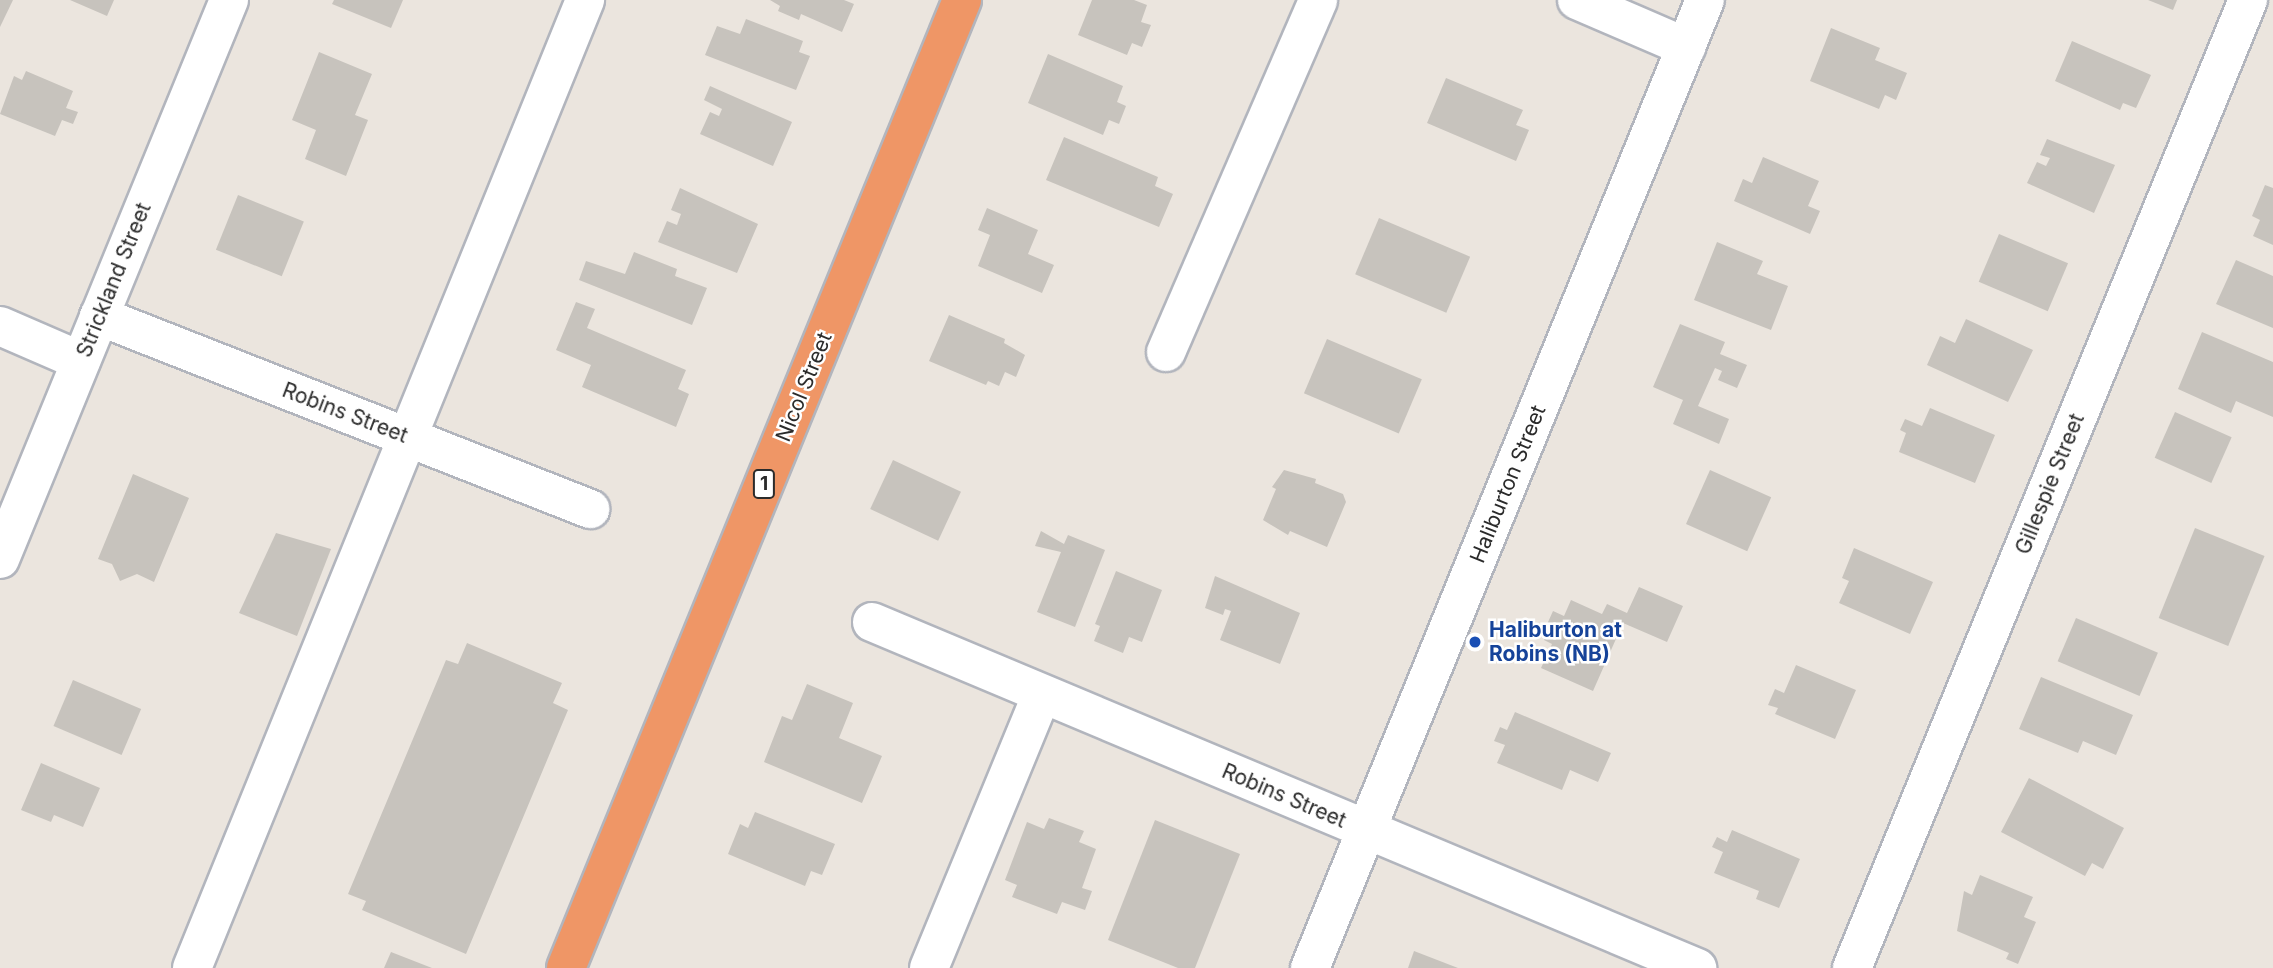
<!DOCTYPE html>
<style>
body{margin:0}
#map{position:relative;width:2273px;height:968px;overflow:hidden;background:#ebe5de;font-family:Inter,sans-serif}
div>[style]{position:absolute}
.building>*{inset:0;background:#c7c3bd;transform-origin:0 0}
.roads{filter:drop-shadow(2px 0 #b2b5bd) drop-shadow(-2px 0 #b2b5bd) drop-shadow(0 2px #b2b5bd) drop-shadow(0 -2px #b2b5bd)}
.minor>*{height:38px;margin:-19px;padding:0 19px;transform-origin:19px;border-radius:19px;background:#fff}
.highway>*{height:38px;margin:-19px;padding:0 19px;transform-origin:19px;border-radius:19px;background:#ef9666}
.dots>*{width:19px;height:19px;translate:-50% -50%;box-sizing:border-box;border:4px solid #fff;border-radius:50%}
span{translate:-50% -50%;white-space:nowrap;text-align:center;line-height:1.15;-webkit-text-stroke:5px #fff;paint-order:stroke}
.shield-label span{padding:2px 5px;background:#fff;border:2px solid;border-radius:5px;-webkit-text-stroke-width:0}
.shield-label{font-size:19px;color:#2b2b2b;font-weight:700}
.street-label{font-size:21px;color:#2b2b2b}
.transit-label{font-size:21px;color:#164399;font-weight:700}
.left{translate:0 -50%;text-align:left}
</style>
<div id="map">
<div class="building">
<i style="clip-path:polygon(0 0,13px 0,0 27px)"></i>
<i style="clip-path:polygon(70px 0,114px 0,107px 16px)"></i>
<i style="clip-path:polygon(334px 0,403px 0,391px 28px,332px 4px)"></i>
<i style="clip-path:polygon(770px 0,844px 0,854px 4px,842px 32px,801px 14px,799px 20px,778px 11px,780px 6px)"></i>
<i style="clip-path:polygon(1092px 0,1134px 0,1147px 5px,1141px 22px,1151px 25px,1142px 47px,1132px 43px,1127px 55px,1078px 35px)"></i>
<i style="clip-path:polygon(2148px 0,2177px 0,2173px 10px)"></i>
<i style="clip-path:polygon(746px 19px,803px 41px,799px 52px,810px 56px,796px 90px,705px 55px,717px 26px,740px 34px)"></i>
<i style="clip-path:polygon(1831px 28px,1880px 48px,1875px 60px,1907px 73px,1896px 100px,1885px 95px,1879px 109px,1810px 81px)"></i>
<i style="clip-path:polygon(2072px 41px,2151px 75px,2136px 108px,2123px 103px,2120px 110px,2055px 81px)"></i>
<i style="clip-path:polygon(319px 52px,372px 74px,355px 115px,368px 120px,346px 176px,305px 159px,316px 130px,292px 120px)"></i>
<i style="clip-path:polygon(1048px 54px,1123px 86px,1117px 102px,1126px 106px,1119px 124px,1109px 120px,1103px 135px,1028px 103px)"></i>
<i style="clip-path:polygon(26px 71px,73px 91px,66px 108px,78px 112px,73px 124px,62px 120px,55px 136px,0 114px,14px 76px,22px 80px)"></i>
<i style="clip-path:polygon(1446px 78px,1523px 110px,1516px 125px,1529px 130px,1516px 161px,1427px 123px)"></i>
<i style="clip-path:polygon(710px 86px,792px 122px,773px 166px,700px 134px,710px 112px,719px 116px,722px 109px,704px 100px)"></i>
<i style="clip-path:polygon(1064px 137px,1158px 177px,1155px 186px,1173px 194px,1159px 227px,1046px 180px)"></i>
<i style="clip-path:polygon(2047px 139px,2115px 165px,2094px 213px,2027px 183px,2037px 162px,2046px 166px,2050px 158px,2040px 155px)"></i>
<i style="clip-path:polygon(1763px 157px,1819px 181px,1808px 206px,1820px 211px,1810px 234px,1734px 201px,1743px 179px,1752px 183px)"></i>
<i style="clip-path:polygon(2265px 185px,2273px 188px,2273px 245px,2253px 236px,2260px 220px,2252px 216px)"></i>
<i style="clip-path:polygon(680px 188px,758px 224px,737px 273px,658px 242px,667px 221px,677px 225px,681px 214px,671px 210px)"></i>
<i style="left:238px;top:195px;width:71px;height:59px;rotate:22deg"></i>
<i style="clip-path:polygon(987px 208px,1038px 230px,1028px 254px,1054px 265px,1042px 293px,978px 266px,990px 235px,978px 230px)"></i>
<i style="left:1379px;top:218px;width:99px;height:61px;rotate:23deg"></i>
<i style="left:1999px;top:234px;width:75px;height:52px;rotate:23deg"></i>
<i style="clip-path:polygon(1717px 242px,1763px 261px,1757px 274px,1788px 286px,1771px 330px,1694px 300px)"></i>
<i style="clip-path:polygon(634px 252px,677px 269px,675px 276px,707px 288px,692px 325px,579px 280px,586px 261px,625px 274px)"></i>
<i style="clip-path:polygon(2236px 260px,2273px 276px,2273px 328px,2216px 304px)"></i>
<i style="clip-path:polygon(576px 302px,595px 309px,587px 328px,686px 370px,678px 389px,689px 394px,676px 427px,582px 387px,591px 365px,556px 350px)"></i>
<i style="clip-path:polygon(949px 315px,1005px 339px,1004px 343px,1025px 355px,1016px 377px,1005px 372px,999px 386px,988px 381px,986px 385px,929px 361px)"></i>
<i style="clip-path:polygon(1966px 319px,2033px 350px,2008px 402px,1927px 365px,1940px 336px,1955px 343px)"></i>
<i style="clip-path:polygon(1680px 324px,1725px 342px,1720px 354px,1747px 365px,1737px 388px,1718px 380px,1722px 371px,1715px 368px,1698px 406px,1729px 419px,1719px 444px,1673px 424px,1683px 400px,1653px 387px)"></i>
<i style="clip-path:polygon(2202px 332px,2273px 362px,2273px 417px,2236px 401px,2231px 413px,2178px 389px)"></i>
<i style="left:1327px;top:339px;width:103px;height:59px;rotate:23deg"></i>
<i style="clip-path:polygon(1930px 408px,1995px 435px,1975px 483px,1899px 452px,1906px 433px,1900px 430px,1905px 419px,1922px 426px)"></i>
<i style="left:2175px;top:412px;width:62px;height:50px;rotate:24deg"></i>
<i style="left:893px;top:460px;width:75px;height:54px;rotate:25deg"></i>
<i style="clip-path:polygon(1284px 470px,1316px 479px,1315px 483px,1343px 494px,1346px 502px,1327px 547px,1290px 531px,1288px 535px,1263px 520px,1276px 489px,1272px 487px)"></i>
<i style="left:1710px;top:470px;width:67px;height:59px;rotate:24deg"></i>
<i style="clip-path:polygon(133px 474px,189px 498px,154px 582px,137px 574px,120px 581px,112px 564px,98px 559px)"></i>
<i style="left:2195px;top:528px;width:75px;height:97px;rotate:22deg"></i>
<i style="clip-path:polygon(1041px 531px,1064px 544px,1068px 535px,1105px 550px,1075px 627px,1037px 612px,1061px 552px,1035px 546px)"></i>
<i style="clip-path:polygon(276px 533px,331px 549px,297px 636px,239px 613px)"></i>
<i style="clip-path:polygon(1854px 548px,1933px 582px,1910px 634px,1839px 603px,1849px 581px,1842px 578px)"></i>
<i style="clip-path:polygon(1116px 571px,1162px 590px,1142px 642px,1129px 637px,1123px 653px,1094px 641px,1100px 626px,1095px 624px)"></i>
<i style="clip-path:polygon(1215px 576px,1300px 613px,1280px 664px,1220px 640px,1231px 611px,1225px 609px,1223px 615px,1205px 608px)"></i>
<i style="clip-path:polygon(1639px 587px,1683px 606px,1667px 642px,1623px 623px,1593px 691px,1541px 668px,1552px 644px,1544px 640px,1548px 633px,1544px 631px,1553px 611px,1564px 616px,1571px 600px,1602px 614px,1607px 604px,1627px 613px)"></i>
<i style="left:2076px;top:618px;width:89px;height:47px;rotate:23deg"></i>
<i style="clip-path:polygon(467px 643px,562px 683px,553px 703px,568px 710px,466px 954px,362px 910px,366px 901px,348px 894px,446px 660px,458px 664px)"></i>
<i style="clip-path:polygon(1796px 665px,1856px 690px,1835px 739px,1775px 714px,1778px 708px,1768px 705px,1775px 689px,1784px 693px)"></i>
<i style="clip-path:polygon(2041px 677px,2133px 715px,2116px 755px,2083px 741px,2078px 753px,2019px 729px)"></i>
<i style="left:73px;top:680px;width:74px;height:50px;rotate:23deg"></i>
<i style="clip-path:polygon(807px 684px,853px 703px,839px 738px,882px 756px,862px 803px,764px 762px,782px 716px,792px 720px)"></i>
<i style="clip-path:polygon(1515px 712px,1611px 753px,1598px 782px,1570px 770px,1562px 790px,1497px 763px,1505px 745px,1494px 741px,1500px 727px,1507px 730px)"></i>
<i style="clip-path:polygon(41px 763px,100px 788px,83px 827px,54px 815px,51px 822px,21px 810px)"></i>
<i style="clip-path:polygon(2029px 778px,2124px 828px,2103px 869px,2092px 863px,2085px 876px,2001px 832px)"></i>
<i style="clip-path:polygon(755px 812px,835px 844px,822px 875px,811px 871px,805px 886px,728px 854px,740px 824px,748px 828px)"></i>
<i style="clip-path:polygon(1049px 818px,1084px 831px,1079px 842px,1096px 849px,1082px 888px,1092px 891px,1085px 910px,1062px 902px,1057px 914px,1012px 897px,1017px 885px,1005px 880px,1027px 822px,1044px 829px)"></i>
<i style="clip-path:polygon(1155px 820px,1240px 854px,1195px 968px,1178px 968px,1108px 940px)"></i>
<i style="clip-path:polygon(1732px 830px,1800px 859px,1779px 908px,1756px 899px,1759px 891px,1714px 873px,1723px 852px,1712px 847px,1717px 837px,1727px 842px)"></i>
<i style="clip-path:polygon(1980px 875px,2033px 897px,2024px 917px,2036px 922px,2018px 964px,2006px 959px,2009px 953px,1957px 931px,1964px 891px,1972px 895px)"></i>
<i style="clip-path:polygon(1414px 951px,1458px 968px,1408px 968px)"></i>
<i style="clip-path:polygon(391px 952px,432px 968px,384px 968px)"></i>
</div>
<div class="roads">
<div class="minor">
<i style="left:1577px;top:0;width:119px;rotate:23.3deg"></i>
<i style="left:99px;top:316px;width:528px;rotate:21.46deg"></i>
<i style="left:0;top:326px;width:88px;rotate:23.4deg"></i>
<i style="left:1166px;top:352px;width:383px;rotate:-66.6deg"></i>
<i style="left:0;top:559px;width:604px;rotate:-67.72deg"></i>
<i style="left:872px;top:622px;width:895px;rotate:22.75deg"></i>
<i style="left:192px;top:968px;width:1045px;rotate:-67.9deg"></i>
<i style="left:929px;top:968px;width:296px;rotate:-67.6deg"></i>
<i style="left:1310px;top:968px;width:1045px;rotate:-67.8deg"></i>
<i style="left:1852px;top:968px;width:1046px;rotate:-67.75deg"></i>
</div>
<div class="highway">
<i style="left:566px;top:968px;width:1046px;rotate:-67.75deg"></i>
</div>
</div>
<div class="dots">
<i style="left:1475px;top:642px;background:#1a4fb4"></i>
</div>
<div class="shield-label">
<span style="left:764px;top:484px">1</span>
</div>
<div class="street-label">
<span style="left:114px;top:280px;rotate:-68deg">Strickland Street</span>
<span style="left:804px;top:387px;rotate:-68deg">Nicol Street</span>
<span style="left:345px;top:413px;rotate:21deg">Robins Street</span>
<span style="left:1508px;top:484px;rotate:-68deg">Haliburton Street</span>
<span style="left:2050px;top:484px;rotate:-68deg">Gillespie Street</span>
<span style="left:1284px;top:796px;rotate:23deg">Robins Street</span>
</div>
<div class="transit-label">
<span class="left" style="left:1489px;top:642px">Haliburton at<br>Robins (NB)</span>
</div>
</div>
